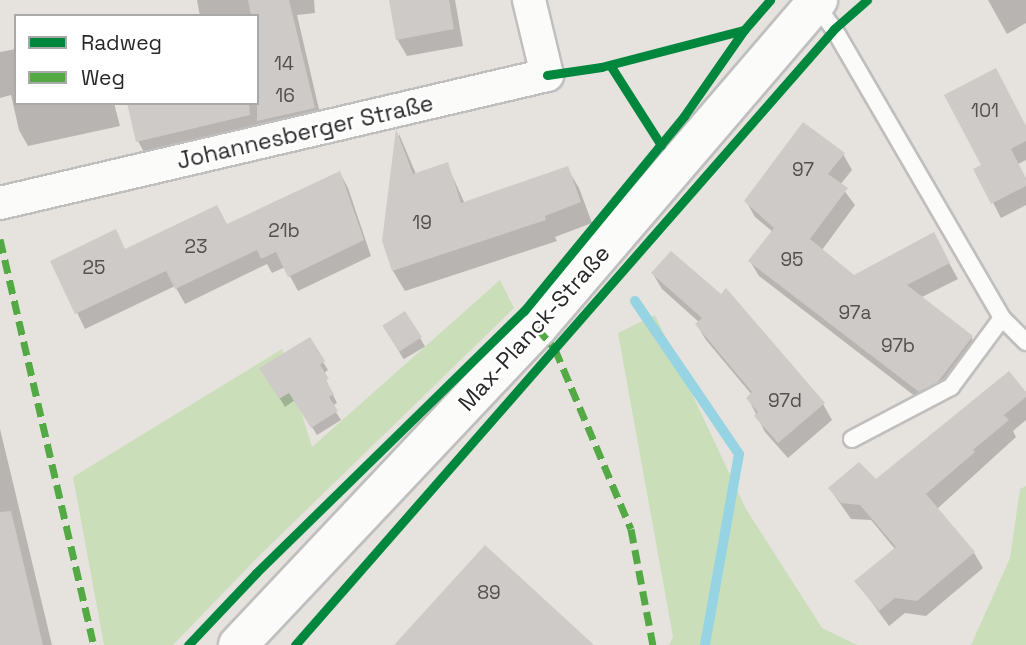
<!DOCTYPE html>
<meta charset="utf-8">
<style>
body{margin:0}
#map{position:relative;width:1026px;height:645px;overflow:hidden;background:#e6e2de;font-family:"Space Grotesk",sans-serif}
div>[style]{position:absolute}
.green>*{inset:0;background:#cadfb9}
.shadow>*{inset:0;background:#0003;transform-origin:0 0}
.stream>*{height:10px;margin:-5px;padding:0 5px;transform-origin:5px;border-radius:5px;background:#96d4e4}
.building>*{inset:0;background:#cdcac7;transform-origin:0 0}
.roads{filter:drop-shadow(2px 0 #c0bfbf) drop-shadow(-2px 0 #c0bfbf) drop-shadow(0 2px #c0bfbf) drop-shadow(0 -2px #c0bfbf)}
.service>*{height:16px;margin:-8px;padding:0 8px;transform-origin:8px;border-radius:8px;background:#fbfbfa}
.minor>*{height:32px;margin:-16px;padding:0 16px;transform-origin:16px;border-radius:16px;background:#fbfbfa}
.tertiary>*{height:38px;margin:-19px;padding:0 19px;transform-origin:19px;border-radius:19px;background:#fbfbfa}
.quiet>*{height:7px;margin-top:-3.5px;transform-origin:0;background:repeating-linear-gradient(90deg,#53aa44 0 14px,transparent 0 21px)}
.cycleway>*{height:9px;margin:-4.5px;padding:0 4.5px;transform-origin:4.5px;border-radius:4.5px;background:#00873e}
span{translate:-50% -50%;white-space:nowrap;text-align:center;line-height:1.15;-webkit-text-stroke:5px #fff;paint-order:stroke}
.number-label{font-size:19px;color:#525150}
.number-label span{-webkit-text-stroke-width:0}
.street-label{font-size:23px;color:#282828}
.legend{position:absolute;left:14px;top:14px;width:245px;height:91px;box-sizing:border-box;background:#fff;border:2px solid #a9a9a9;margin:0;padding:9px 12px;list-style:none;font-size:21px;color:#282828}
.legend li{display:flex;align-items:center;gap:14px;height:35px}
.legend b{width:35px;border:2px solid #a9a9a9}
</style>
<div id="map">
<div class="green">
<i style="clip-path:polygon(500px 280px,514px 308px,259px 556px,173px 645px,104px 645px,73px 477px,282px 349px,312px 447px)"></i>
<i style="clip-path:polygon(655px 315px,746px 509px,822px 628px,857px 645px,669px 645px,673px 637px,618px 333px)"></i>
<i style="clip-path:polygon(1026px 486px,1026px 645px,971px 645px,1010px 558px,1020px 489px)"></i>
</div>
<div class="shadow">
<i style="clip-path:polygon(197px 0,314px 0,315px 13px,297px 15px,322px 122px,146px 156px,138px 141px,129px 103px,257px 103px,257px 16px,200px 16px)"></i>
<i style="clip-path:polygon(391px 0,455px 0,463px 46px,407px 56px,397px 39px)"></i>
<i style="clip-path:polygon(988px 0,1026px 0,1026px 23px,1007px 34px)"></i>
<i style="clip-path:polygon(16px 49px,16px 103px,114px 103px,120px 126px,28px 146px,19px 130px,11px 95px,0 98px,0 52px)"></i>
<i style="clip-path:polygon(1026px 128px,1026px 160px,1018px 164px,1026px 180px,1026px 205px,1001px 218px,976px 170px)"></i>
<i style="clip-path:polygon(399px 134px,416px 174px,447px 164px,465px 204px,567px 168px,579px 188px,592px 223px,555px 237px,557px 241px,405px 291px,393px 271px,384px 241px)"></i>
<i style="clip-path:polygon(843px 154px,852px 170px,840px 185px,855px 205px,822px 250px,854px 277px,942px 250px,958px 279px,920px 298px,971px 337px,980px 352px,929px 407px,759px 276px,750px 261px,773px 232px,755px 217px,746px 201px)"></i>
<i style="clip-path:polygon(340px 173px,348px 188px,371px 256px,298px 291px,285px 267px,272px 273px,267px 264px,185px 304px,175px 286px,85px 329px,52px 261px,126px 250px,227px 226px)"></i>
<i style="clip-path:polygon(653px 274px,721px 297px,726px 290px,823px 404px,832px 420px,788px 458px,765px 432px,748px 398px,752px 395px,706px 340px,697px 325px,700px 323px,662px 289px)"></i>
<i style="left:405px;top:313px;width:39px;height:25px;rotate:59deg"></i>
<i style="clip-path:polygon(309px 340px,328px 370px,323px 374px,337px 403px,332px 406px,341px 420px,317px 435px,295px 400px,285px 407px,261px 368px)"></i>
<i style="clip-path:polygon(1026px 395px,1026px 420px,1013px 431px,1016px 437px,937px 509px,974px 553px,983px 568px,926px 616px,905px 613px,889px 626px,856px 581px,895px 549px,871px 520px,851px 519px,830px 489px,875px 481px)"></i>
<i style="clip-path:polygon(0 429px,52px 645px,0 645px)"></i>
</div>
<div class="stream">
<i style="left:635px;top:301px;width:185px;rotate:55.8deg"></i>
<i style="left:739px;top:454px;width:194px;rotate:100.1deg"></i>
</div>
<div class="building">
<i style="clip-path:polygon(248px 0,289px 0,315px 108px,257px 121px,257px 16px,251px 16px)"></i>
<i style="clip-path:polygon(389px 0,449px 0,454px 29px,396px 40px)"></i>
<i style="clip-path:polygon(996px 68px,1026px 126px,1026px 141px,1011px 149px,1026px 178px,1026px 186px,991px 204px,973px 169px,981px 165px,944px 95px)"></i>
<i style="clip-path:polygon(127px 103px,249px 103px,250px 115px,136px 142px)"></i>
<i style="clip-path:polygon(803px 122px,845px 153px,828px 174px,848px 188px,810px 239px,854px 275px,934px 232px,950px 263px,907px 285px,973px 336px,937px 383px,919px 392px,748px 261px,774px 228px,744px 201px)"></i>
<i style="clip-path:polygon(396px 129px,413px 174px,448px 162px,461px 203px,568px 166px,581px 202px,545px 216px,546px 220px,392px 271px,382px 241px)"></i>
<i style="clip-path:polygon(340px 171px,364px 240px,288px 277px,276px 252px,261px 259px,257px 250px,175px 289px,166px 271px,75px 314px,50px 261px,116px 229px,125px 249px,217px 205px,227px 224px)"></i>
<i style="clip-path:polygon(671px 251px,721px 294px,726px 288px,825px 403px,778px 443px,754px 416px,758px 412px,746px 398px,752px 392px,695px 324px,702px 318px,651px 273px)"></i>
<i style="left:405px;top:311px;width:31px;height:27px;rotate:57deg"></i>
<i style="clip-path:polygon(310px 337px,325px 361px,320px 365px,329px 379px,325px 380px,334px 394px,329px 397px,338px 411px,311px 428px,289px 393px,279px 399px,259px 368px)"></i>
<i style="clip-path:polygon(1009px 371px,1026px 392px,1026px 397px,1004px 415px,1009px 420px,973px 450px,975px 452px,926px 494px,975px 552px,917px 601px,895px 598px,879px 611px,854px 581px,896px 547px,860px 505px,841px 503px,828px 488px,859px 462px,876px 479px)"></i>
<i style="clip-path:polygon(11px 511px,43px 645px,0 645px,0 512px)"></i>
<i style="clip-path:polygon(485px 545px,594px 645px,394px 645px)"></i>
</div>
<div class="roads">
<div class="service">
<i style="left:815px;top:4px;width:31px;rotate:53deg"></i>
<i style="left:834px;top:29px;width:334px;rotate:59.8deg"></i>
<i style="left:1002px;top:318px;width:34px;rotate:45deg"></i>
<i style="left:852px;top:439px;width:112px;rotate:-27.7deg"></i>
<i style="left:951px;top:387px;width:86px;rotate:-53.5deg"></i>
</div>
<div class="minor">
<i style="left:0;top:203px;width:562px;rotate:-13.17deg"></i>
<i style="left:547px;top:75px;width:77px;rotate:-103.5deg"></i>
</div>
<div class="tertiary">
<i style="left:238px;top:645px;width:436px;rotate:-46.7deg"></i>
<i style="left:537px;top:328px;width:432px;rotate:-49.4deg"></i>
</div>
</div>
<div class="quiet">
<i style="left:0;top:239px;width:417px;rotate:77deg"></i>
<i style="left:537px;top:328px;width:28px;rotate:49deg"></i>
<i style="left:555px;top:349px;width:195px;rotate:67.1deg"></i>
<i style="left:631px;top:529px;width:118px;rotate:79.3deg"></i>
</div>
<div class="cycleway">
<i style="left:610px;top:65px;width:95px;rotate:57.5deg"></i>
<i style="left:547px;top:75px;width:55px;rotate:-8.4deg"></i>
<i style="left:601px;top:67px;width:148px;rotate:-14.5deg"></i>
<i style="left:188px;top:645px;width:99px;rotate:-46.6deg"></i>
<i style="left:256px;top:573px;width:375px;rotate:-44.4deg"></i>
<i style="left:524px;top:311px;width:252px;rotate:-50.6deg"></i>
<i style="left:684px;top:116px;width:105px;rotate:-55.1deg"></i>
<i style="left:744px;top:30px;width:40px;rotate:-49deg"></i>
<i style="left:295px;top:645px;width:819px;rotate:-48.81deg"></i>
<i style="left:834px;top:29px;width:44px;rotate:-41.3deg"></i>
</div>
<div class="number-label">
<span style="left:284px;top:64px">14</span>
<span style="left:285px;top:96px">16</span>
<span style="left:985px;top:111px">101</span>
<span style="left:803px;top:170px">97</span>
<span style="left:422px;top:223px">19</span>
<span style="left:284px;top:231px">21b</span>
<span style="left:196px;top:247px">23</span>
<span style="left:792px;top:260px">95</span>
<span style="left:94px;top:268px">25</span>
<span style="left:855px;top:313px">97a</span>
<span style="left:898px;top:346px">97b</span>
<span style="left:785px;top:401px">97d</span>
<span style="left:489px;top:593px">89</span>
</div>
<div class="street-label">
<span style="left:305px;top:132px;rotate:-13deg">Johannesberger Straße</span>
<span style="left:534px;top:328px;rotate:-48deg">Max-Planck-Straße</span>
</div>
<ul class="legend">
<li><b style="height:9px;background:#00873e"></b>Radweg</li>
<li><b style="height:9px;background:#53aa44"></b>Weg</li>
</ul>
</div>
